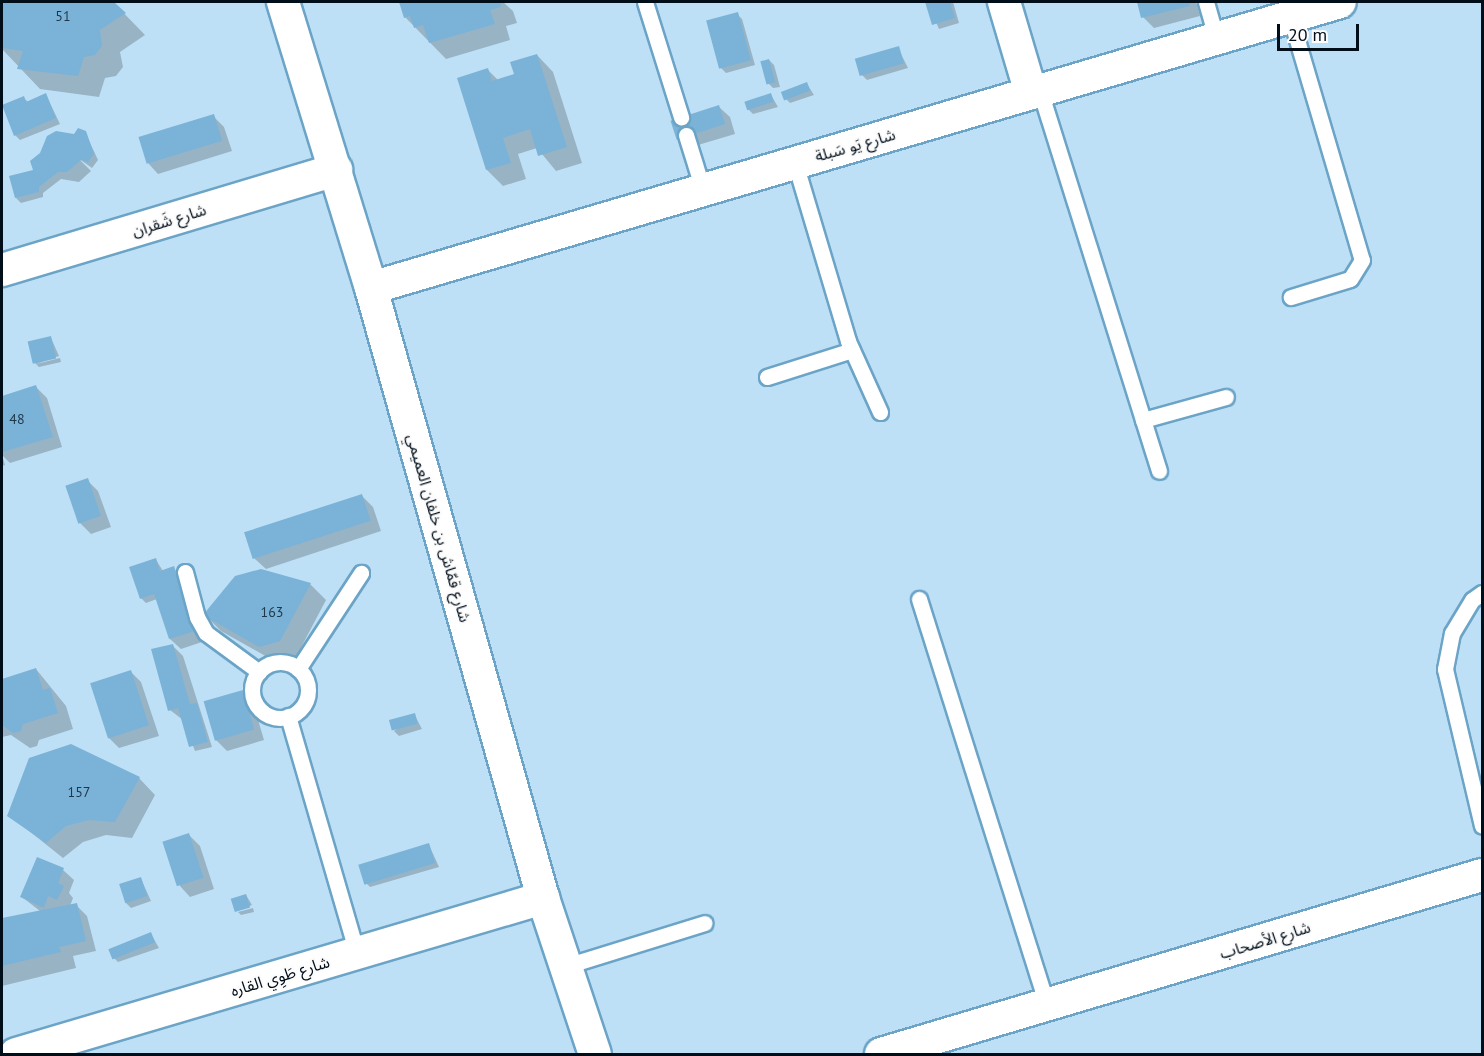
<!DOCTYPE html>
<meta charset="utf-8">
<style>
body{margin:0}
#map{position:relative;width:1484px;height:1056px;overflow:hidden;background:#bee0f6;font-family:"PT Sans","Noto Sans Arabic",sans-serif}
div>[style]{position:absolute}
.shadow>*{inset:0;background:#0003}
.building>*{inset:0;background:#7ab3d7;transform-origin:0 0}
.roads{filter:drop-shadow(2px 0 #6ba4c6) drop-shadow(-2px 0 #6ba4c6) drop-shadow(0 2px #6ba4c6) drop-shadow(0 -2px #6ba4c6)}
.lane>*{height:15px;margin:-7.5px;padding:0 7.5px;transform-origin:7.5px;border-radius:7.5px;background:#fff}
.lane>.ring{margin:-7.5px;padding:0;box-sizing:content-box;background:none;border:15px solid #fff;border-radius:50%}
.street>*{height:32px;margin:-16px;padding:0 16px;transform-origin:16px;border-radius:16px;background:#fff}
span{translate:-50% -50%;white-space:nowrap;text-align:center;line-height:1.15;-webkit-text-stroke:4.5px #fcfcfc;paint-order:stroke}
.number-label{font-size:14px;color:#1e3749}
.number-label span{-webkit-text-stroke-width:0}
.street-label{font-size:16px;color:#000e1a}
.frame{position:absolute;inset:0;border:3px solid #000e1a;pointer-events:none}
.scale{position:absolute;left:1277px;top:24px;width:82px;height:27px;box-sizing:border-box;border:3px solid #000e1a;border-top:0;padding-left:8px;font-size:18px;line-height:21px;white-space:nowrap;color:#000e1a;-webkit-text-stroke:4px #fcfcfc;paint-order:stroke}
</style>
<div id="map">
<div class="shadow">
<i style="clip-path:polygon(2px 2px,113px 2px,145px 35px,120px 52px,123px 67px,116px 76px,105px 78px,99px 97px,40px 89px,2px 49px)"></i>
<i style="clip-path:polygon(403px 2px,503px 2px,513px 11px,517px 23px,506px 26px,510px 40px,446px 59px,405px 17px)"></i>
<i style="clip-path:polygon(927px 2px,953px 2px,959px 23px,939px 29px)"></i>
<i style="clip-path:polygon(1131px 2px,1196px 2px,1200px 16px,1154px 28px,1143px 17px,1139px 3px)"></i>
<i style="clip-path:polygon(737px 14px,742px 19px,755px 65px,726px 73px,721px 68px)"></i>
<i style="clip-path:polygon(898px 48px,908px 68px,867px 80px,862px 75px)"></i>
<i style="clip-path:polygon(537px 55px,553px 72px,582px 163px,556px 171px,537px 148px,518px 154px,526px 179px,503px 186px,487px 170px,488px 70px,498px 80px,516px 75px)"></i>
<i style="clip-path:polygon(769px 60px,774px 65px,780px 87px,773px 88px,768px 83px)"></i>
<i style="clip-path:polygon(807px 84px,814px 95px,790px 103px,785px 98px)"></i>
<i style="clip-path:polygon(46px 95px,60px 124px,20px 140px,15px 135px,23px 97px,28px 102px)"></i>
<i style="clip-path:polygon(771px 95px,778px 107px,753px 114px,748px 109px)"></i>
<i style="clip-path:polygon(719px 107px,730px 117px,735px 134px,688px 148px,677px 137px)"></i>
<i style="clip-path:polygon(213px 116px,224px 127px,232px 151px,158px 174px,148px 163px)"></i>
<i style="clip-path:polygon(85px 132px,98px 160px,92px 168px,78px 158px,91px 171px,79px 182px,61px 179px,43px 193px,43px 197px,21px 203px,16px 198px,35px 171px,74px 136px)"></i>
<i style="clip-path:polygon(51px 338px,59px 356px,36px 364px,34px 362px)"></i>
<i style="clip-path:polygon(60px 358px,61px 362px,39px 367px,36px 364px)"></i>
<i style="clip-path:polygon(36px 387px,47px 398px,62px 447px,10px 463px,2px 455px,5px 465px,2px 466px,2px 398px)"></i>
<i style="clip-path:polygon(87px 480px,98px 491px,111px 527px,91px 534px,80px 523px)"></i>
<i style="clip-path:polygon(362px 496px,373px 507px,381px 531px,266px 569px,255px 559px,246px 534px)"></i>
<i style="clip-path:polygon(156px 560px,163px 571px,173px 568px,184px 579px,205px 641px,181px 649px,170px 639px,157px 599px,146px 603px,141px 598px)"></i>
<i style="clip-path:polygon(310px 584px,326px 600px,296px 657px,276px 662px,221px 631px,205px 615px)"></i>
<i style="clip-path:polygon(172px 645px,183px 656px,212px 747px,195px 751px,183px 720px,170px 710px)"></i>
<i style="clip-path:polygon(36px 669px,66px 706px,73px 729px,39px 740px,37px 746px,30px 748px,11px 735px,2px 737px,2px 680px)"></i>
<i style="clip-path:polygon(130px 671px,141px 682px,159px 736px,119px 748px,109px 738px,92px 684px)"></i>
<i style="clip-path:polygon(242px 692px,253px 703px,264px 740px,227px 751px,216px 740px,205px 703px)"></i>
<i style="clip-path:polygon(414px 714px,422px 729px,399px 736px,394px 731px)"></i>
<i style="clip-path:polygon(139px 778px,155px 795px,132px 838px,106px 835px,83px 842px,63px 858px,9px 815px)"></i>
<i style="clip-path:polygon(189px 835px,200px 846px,214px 889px,190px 897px,180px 886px)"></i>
<i style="clip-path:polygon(429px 845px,439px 867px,370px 887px,365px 882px)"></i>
<i style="clip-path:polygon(63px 870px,74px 880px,69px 893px,73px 898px,70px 906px,76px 905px,87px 916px,96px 951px,73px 956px,76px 968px,2px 986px,2px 920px,40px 911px,22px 897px)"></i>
<i style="clip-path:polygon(141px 879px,151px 901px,131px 908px,126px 903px)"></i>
<i style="clip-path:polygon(246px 895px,252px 905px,237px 911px,236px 910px)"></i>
<i style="clip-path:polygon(253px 908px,254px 912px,241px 915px,238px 912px)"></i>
<i style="clip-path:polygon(151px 934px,159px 948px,118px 962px,113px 957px,110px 949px)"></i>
</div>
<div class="building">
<i style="clip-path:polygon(2px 2px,114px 2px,126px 13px,100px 30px,102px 46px,95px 55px,84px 57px,78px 76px,17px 69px,23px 51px,2px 48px)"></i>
<i style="clip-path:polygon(399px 2px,500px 2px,501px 7px,490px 10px,495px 24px,429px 43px,423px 25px,414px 28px,410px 16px,404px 18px)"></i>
<i style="clip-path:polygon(925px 2px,950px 2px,955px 18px,932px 25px)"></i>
<i style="clip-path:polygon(1137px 2px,1189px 2px,1190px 6px,1141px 18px)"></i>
<i style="left:738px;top:12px;width:50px;height:33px;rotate:75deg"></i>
<i style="left:899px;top:46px;width:18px;height:46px;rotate:74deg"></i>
<i style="clip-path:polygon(537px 54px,567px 147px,538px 156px,530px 129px,503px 138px,511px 163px,486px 170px,457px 78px,488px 68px,492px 81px,514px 74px,510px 62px)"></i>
<i style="left:769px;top:59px;width:24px;height:9px;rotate:75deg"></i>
<i style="left:807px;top:82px;width:9px;height:28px;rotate:69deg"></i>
<i style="clip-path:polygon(46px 93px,56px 118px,14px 136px,2px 105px,24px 96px,26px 102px)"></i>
<i style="left:771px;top:93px;width:9px;height:28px;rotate:72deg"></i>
<i style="left:719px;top:105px;width:20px;height:51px;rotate:72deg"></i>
<i style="left:214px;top:114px;width:28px;height:79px;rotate:73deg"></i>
<i style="clip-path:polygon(78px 128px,86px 131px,94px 154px,88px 162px,81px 160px,67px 172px,58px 172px,39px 187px,39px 192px,15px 198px,9px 176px,33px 170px,30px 161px,40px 153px,47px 136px,56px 131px,74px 134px)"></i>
<i style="left:51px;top:336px;width:23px;height:24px;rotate:77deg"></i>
<i style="clip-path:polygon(36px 385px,53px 437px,2px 452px,2px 396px)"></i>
<i style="left:88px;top:478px;width:40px;height:24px;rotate:71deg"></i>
<i style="left:362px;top:494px;width:28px;height:124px;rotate:72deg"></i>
<i style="clip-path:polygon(156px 558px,160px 571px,174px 566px,195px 631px,169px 639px,154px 594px,140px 599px,129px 567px)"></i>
<i style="clip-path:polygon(261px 569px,311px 583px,280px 641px,259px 647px,203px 615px,235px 576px)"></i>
<i style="clip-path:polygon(173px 644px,190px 704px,197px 703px,208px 742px,189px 747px,178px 708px,168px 711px,151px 649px)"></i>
<i style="clip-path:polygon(36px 668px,43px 690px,50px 688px,58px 713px,23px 724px,21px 731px,13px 733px,2px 725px,2px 679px)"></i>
<i style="left:131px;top:670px;width:58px;height:43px;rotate:72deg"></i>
<i style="left:243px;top:690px;width:41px;height:41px;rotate:74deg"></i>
<i style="left:415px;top:713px;width:11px;height:27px;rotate:75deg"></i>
<i style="clip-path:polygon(71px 744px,140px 777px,115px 822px,89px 820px,66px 826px,46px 843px,7px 816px,29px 758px)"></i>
<i style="left:189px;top:833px;width:47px;height:28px;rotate:72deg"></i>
<i style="left:429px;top:843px;width:21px;height:74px;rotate:73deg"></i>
<i style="clip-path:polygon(37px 857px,64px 868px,58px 883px,64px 886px,57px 900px,48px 896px,44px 908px,20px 897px)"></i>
<i style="left:141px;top:877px;width:20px;height:23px;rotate:72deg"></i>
<i style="left:246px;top:894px;width:14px;height:16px;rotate:73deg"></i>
<i style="clip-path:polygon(77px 903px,86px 941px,59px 947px,61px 952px,2px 966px,2px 918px)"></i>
<i style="left:151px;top:932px;width:11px;height:46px;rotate:68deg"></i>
</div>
<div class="roads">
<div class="lane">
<i style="left:645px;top:2px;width:121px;rotate:72.6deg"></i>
<i style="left:1206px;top:2px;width:37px;rotate:74deg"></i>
<i style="left:1290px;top:16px;width:254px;rotate:73.6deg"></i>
<i style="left:1362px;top:260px;width:22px;rotate:122deg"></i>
<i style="left:1350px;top:279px;width:62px;rotate:163deg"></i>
<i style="left:1040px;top:91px;width:398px;rotate:72.6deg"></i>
<i style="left:686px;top:135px;width:58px;rotate:72.8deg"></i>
<i style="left:795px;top:163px;width:186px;rotate:73.4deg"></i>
<i style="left:848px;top:341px;width:78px;rotate:65.7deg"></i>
<i style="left:767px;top:377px;width:89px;rotate:-17.6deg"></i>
<i style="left:1143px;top:420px;width:86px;rotate:-15.5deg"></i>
<i style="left:185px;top:572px;width:47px;rotate:75.1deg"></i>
<i style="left:197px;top:617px;width:18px;rotate:61deg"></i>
<i style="left:206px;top:633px;width:66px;rotate:36.3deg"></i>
<i style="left:1482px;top:593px;width:12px;rotate:145deg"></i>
<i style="left:1472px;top:600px;width:39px;rotate:121deg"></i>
<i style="left:1452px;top:633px;width:37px;rotate:101deg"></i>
<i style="left:1445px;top:669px;width:161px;rotate:76.7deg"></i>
<i style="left:919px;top:599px;width:426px;rotate:72.5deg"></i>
<i class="ring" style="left:252px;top:662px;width:41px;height:41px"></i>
<i style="left:298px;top:669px;width:115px;rotate:-56.7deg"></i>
<i style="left:288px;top:716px;width:247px;rotate:73.8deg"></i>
<i style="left:566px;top:966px;width:145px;rotate:-17.2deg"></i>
</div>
<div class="street">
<i style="left:283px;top:2px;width:299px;rotate:72.9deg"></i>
<i style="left:371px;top:288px;width:634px;rotate:74.25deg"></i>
<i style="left:543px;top:898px;width:164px;rotate:71.6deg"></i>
<i style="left:1004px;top:2px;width:95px;rotate:73.5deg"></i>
<i style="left:2px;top:270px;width:349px;rotate:-16.7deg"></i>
<i style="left:371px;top:288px;width:1010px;rotate:-16.44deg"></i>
<i style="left:16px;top:1054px;width:550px;rotate:-16.49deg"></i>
<i style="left:881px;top:1054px;width:627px;rotate:-16.59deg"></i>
</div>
</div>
<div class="number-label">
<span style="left:63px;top:16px">51</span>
<span style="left:17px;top:419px">48</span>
<span style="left:272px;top:612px">163</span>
<span style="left:79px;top:792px">157</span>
</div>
<div class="street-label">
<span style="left:855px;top:145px;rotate:-16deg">شارع يَو سَبلة</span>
<span style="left:169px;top:220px;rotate:-17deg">شارع شَقران</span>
<span style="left:439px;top:528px;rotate:74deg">شارع قمّاش بن خلفان العميمي</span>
<span style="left:1265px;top:940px;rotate:-17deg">شارع الأصحاب</span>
<span style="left:280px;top:976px;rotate:-17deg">شارع طَوِي القاره</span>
</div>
<div class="frame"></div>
<div class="scale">20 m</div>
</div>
